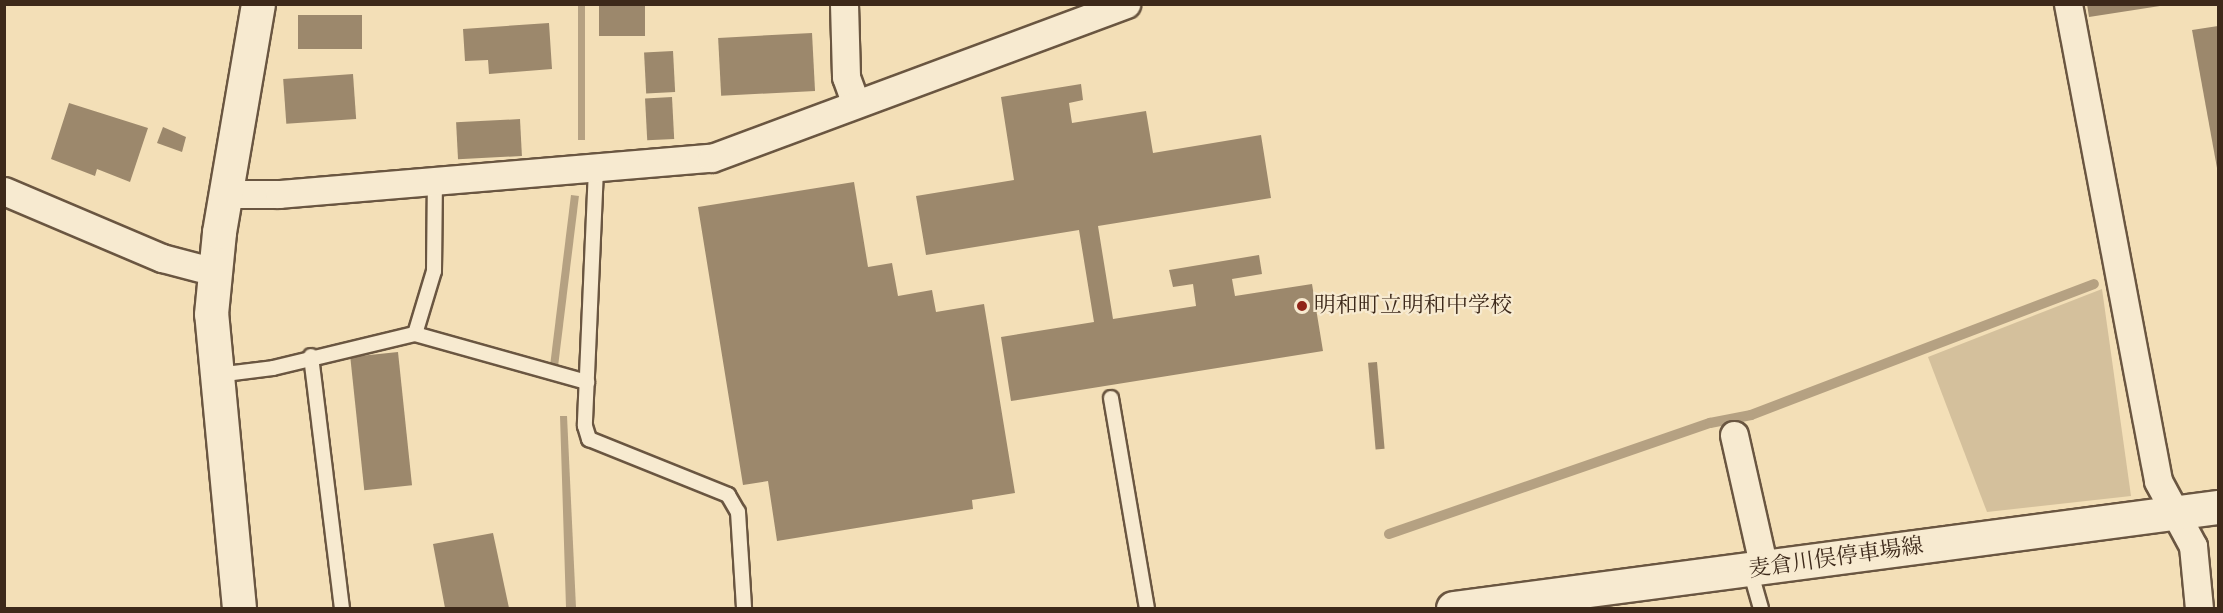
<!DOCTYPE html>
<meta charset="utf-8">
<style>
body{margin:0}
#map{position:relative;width:2223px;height:613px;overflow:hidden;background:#f3dfb7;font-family:Cardo,"Noto Serif JP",serif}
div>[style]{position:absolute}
.green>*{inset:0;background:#d4c09c}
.water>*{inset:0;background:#b5a182;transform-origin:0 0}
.stream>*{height:10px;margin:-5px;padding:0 5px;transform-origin:5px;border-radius:5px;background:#b5a182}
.building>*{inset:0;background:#9c886c;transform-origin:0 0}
.roads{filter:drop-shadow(2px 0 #6a5641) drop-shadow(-2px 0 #6a5641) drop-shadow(0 2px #6a5641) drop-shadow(0 -2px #6a5641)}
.service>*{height:14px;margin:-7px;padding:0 7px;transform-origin:7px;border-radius:7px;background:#f7ead0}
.minor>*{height:27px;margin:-13.5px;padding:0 13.5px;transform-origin:13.5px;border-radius:13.5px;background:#f7ead0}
.tertiary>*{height:33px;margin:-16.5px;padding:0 16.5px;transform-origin:16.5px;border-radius:16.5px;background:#f7ead0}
.secondary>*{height:33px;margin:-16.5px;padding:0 16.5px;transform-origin:16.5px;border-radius:16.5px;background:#f7ead0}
.dots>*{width:16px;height:16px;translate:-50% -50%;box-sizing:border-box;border:3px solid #f7ead0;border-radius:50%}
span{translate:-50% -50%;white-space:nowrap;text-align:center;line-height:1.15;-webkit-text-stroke:4.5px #f7ead0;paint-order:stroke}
.poi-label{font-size:22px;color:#3d291a}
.left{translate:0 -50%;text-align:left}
.street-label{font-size:22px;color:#3d291a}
.frame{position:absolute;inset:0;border:6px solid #3d291a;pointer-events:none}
</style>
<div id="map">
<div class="green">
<i style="clip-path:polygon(2102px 289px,2131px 496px,1987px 512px,1928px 357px)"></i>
</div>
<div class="water">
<i style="left:578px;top:5px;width:7px;height:135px"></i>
<i style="left:571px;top:195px;width:8px;height:172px;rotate:7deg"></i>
<i style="clip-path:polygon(560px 416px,567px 416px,576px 608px,566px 608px)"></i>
</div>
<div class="stream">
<i style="left:1389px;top:534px;width:340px;rotate:-19.1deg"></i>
<i style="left:1710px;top:423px;width:42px;rotate:-11deg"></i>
<i style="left:1751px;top:415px;width:367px;rotate:-20.9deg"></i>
</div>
<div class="building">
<i style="left:599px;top:4px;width:46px;height:32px"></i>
<i style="clip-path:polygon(2087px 4px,2159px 4px,2160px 6px,2089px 17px)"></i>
<i style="left:362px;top:15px;width:34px;height:64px;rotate:90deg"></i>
<i style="clip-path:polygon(549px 23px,552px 69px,489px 74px,488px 60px,465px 61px,463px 29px)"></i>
<i style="clip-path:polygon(2218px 26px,2218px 167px,2217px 168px,2192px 30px)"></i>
<i style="left:812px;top:33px;width:58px;height:94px;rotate:87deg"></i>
<i style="left:673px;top:51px;width:41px;height:29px;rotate:87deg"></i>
<i style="left:353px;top:74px;width:45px;height:70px;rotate:86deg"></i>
<i style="clip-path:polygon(1081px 84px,1083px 100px,1069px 103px,1072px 123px,1146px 111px,1153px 153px,1261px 135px,1271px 198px,1098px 226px,1113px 319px,1196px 306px,1193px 284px,1173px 287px,1169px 270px,1259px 255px,1262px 274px,1232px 279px,1235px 296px,1312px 284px,1323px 351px,1011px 401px,1001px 337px,1094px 322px,1079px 230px,926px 255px,916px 196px,1014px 180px,1001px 97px)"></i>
<i style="left:672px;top:97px;width:42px;height:27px;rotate:87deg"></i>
<i style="clip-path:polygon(69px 103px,148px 128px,130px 182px,97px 169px,95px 176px,51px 159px)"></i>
<i style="left:520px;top:119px;width:37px;height:64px;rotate:87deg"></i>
<i style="clip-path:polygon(163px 127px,186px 137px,182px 152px,157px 143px)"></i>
<i style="clip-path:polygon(854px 182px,868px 267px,892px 263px,898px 296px,932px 290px,936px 312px,984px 304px,1015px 493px,972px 500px,973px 509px,777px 541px,768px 481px,743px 485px,698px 207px)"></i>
<i style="left:398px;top:352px;width:134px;height:48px;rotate:84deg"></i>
<i style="left:1377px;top:362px;width:87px;height:9px;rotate:85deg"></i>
<i style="clip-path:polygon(493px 533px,509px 608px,445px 608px,433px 544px)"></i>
</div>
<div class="roads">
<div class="service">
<i style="left:596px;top:169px;width:257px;rotate:92.5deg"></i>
<i style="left:585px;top:426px;width:14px;rotate:73deg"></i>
<i style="left:589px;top:439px;width:150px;rotate:21.9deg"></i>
<i style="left:728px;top:495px;width:20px;rotate:60deg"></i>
<i style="left:738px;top:512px;width:96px;rotate:86.4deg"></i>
<i style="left:415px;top:334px;width:66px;rotate:-73.2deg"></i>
<i style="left:434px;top:271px;width:89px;rotate:-89.4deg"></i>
<i style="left:311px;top:356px;width:254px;rotate:83deg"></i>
<i style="left:217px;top:375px;width:56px;rotate:-7.1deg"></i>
<i style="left:273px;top:368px;width:146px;rotate:-13.5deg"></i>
<i style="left:415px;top:334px;width:179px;rotate:15.6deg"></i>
<i style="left:1111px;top:398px;width:213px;rotate:80.3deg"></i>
<i style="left:1750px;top:570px;width:40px;rotate:74deg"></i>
</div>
<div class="minor">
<i style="left:844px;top:4px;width:73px;rotate:88.4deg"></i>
<i style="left:846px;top:77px;width:27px;rotate:70deg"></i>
<i style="left:2068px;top:4px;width:485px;rotate:79.3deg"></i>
<i style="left:2158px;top:481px;width:74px;rotate:61.7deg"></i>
<i style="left:2193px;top:546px;width:62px;rotate:84.5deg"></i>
<i style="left:4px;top:191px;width:172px;rotate:23deg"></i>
<i style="left:162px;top:258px;width:55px;rotate:14.8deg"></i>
<i style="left:225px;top:194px;width:54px"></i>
<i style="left:279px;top:194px;width:434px;rotate:-4.8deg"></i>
<i style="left:712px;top:158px;width:442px;rotate:-20.4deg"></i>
<i style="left:1734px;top:435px;width:136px;rotate:77.3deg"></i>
</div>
<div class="tertiary">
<i style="left:239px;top:608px;width:295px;rotate:-95.4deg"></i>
<i style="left:211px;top:314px;width:82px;rotate:-84.4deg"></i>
<i style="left:219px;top:232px;width:231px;rotate:-80.3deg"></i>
</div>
<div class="secondary">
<i style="left:1453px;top:608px;width:772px;rotate:-7.52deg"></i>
</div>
</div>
<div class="dots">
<i style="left:1302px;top:306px;background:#8f2418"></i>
</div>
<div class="poi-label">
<span class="left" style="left:1314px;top:306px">明和町立明和中学校</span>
</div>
<div class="street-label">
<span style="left:1836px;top:558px;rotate:-8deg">麦倉川俣停車場線</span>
</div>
<div class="frame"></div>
</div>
